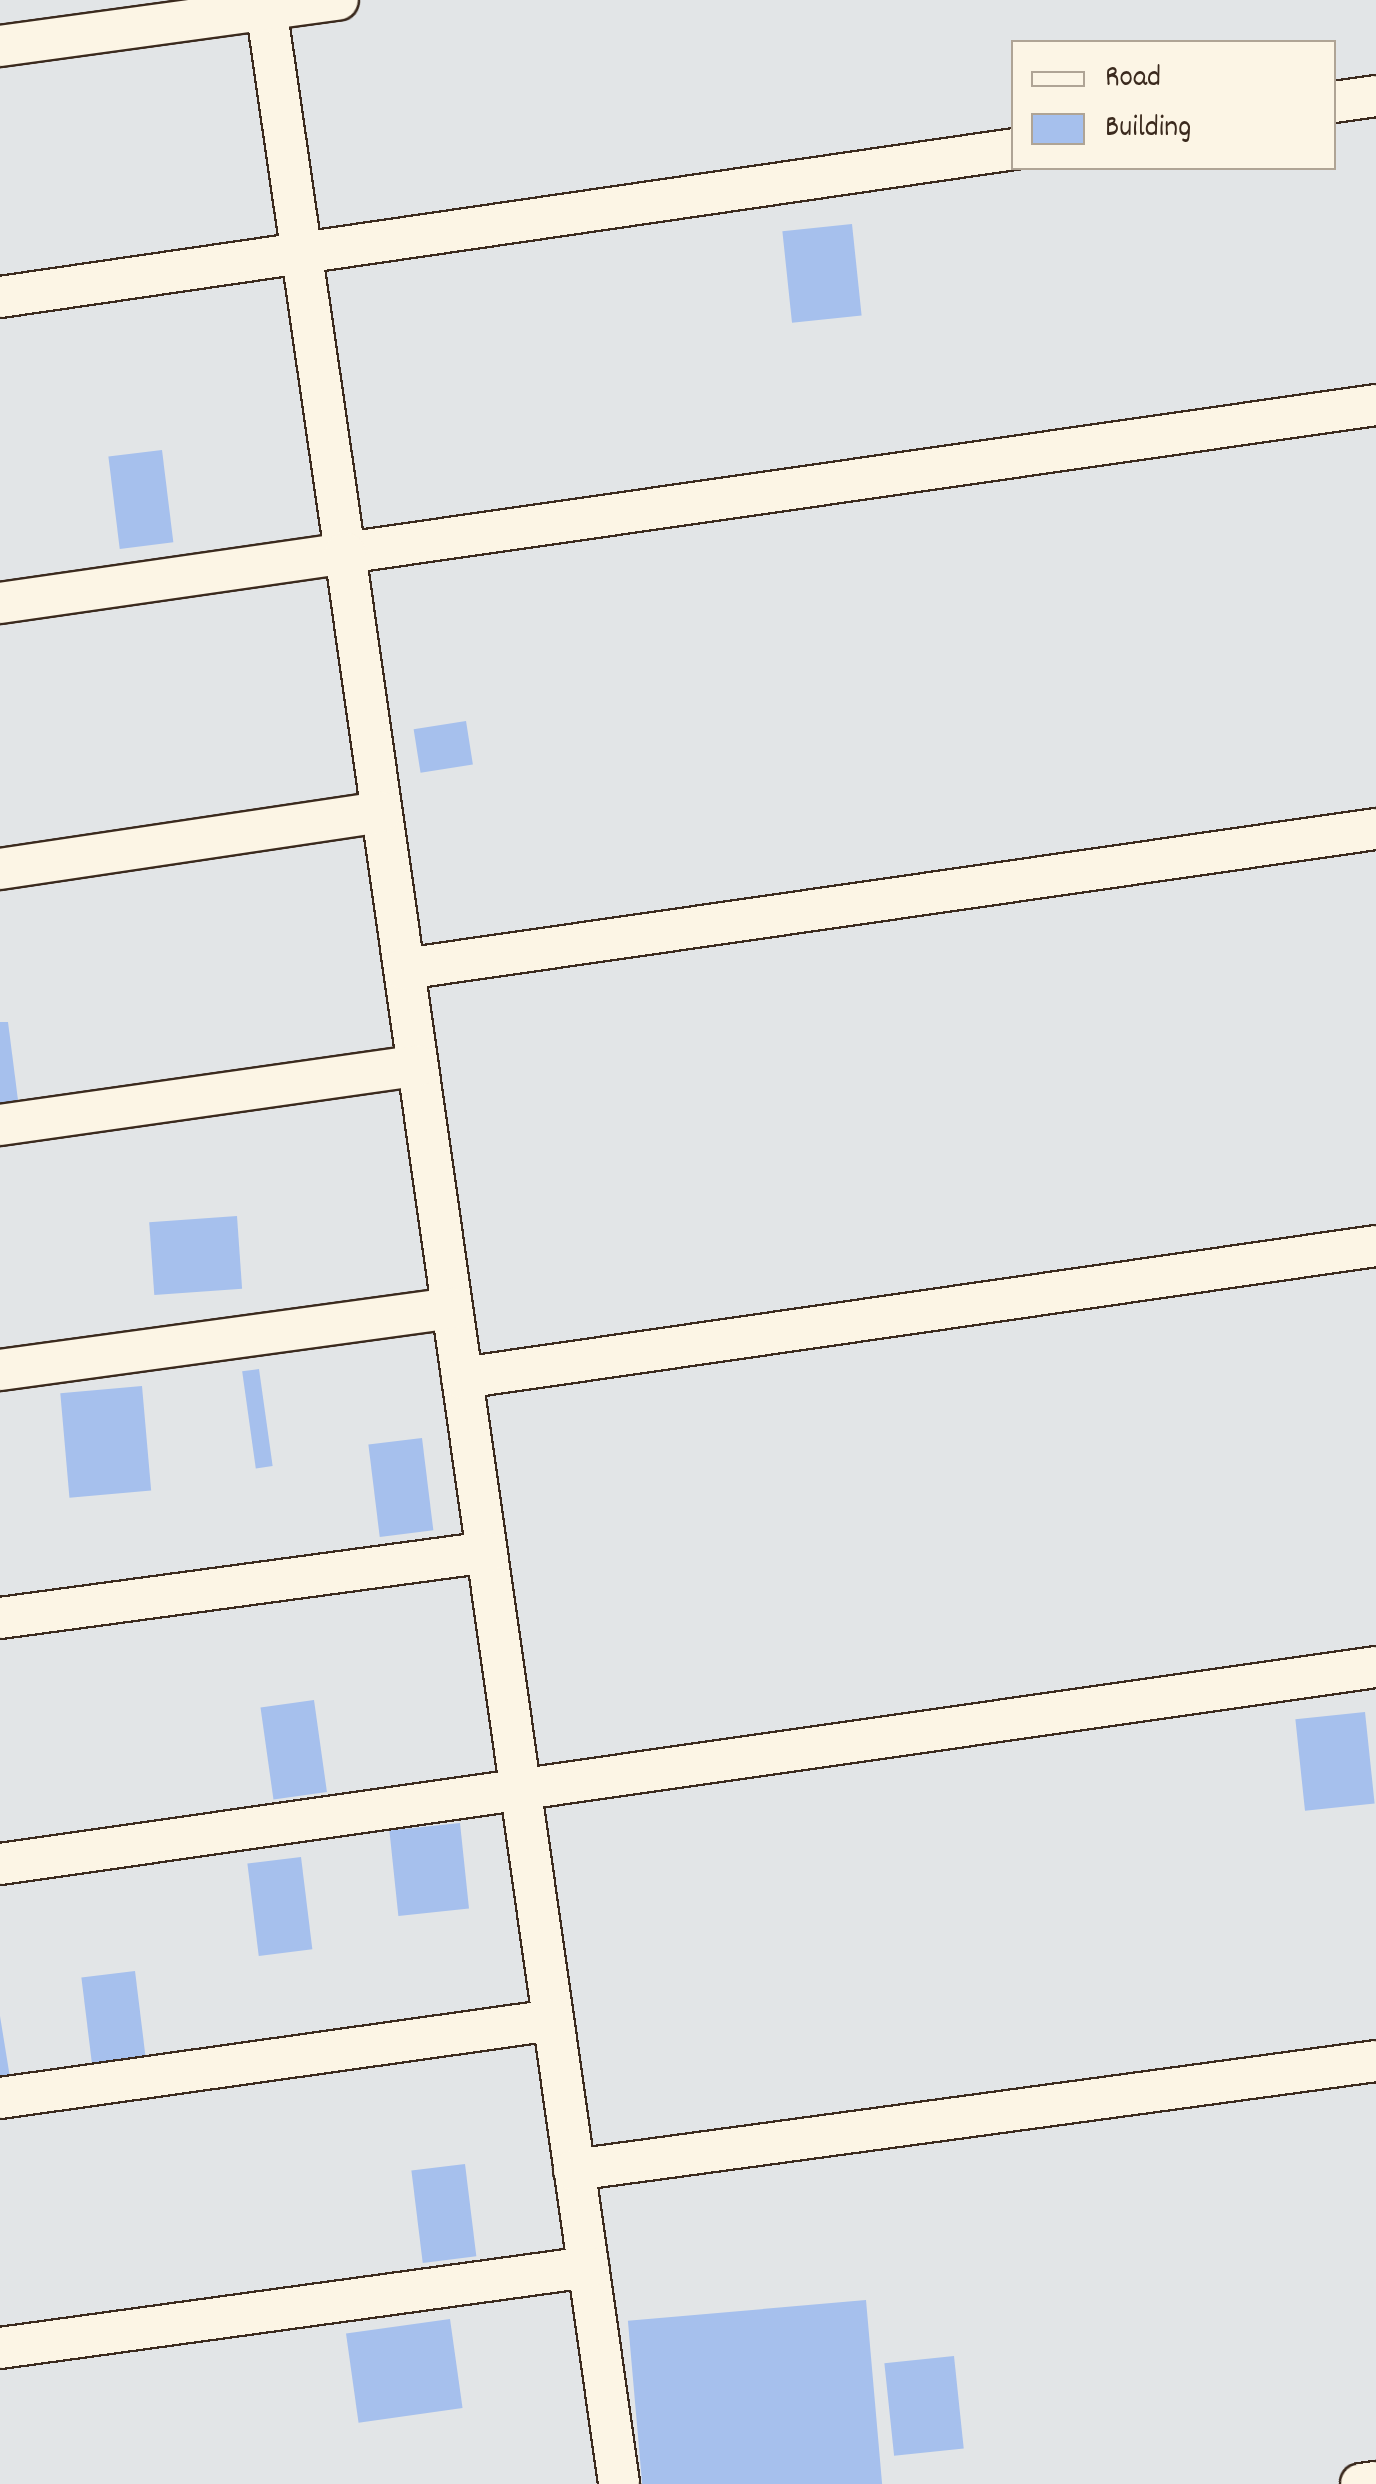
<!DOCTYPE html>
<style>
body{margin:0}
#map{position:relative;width:1376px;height:2484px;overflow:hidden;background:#e2e5e7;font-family:Dekko,sans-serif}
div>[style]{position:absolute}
.building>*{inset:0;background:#a6c0ed;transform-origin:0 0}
.roads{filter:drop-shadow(2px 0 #3b2a1e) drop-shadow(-2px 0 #3b2a1e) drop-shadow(0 2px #3b2a1e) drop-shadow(0 -2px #3b2a1e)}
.minor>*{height:40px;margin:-20px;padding:0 20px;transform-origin:20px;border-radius:20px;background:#fcf5e5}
span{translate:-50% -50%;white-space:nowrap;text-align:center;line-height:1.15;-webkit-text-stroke:9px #fcf5e5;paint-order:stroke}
.legend{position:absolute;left:1011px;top:40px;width:325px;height:130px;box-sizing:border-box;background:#fcf5e5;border:2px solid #afa495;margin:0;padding:12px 18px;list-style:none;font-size:30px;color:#3b2a1e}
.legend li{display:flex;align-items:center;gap:20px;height:50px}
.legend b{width:50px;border:2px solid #afa495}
</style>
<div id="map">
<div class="building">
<i style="left:852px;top:224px;width:92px;height:70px;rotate:84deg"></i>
<i style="left:162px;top:450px;width:93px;height:54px;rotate:83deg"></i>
<i style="left:466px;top:721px;width:44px;height:53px;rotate:81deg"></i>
<i style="clip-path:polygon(0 1022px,8px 1022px,19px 1108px,0 1110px)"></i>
<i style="left:237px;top:1216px;width:73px;height:88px;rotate:86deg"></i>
<i style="left:259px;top:1369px;width:98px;height:17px;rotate:82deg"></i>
<i style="left:142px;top:1386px;width:105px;height:82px;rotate:85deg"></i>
<i style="left:422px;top:1438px;width:93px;height:54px;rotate:83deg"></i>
<i style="left:314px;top:1700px;width:93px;height:54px;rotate:82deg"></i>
<i style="left:1365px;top:1712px;width:92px;height:70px;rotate:84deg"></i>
<i style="left:460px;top:1823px;width:86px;height:71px;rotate:84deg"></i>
<i style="left:301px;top:1857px;width:93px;height:54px;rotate:83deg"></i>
<i style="left:135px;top:1971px;width:93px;height:54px;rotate:83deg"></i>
<i style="clip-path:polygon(0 2016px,12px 2090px,0 2091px)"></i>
<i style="left:465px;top:2164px;width:93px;height:54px;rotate:83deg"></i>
<i style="left:866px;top:2300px;width:185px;height:239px;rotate:85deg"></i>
<i style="left:450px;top:2319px;width:90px;height:105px;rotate:82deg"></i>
<i style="left:954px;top:2356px;width:93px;height:70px;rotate:84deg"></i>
</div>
<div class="roads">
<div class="minor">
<i style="left:265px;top:0;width:559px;rotate:81.77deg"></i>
<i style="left:345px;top:553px;width:1042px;rotate:-8.17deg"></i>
<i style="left:0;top:46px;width:341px;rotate:-7.8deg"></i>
<i style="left:1334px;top:102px;width:42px;rotate:-8.1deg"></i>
<i style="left:0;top:297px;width:1025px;rotate:-8.3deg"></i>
<i style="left:0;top:603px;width:349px;rotate:-8.2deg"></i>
<i style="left:345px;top:553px;width:1950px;rotate:81.92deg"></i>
<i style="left:0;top:869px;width:385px;rotate:-8.5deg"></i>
<i style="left:404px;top:969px;width:982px;rotate:-8.2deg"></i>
<i style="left:0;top:1125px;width:421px;rotate:-8.1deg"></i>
<i style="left:0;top:1370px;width:456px;rotate:-7.8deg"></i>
<i style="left:462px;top:1378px;width:923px;rotate:-8.22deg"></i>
<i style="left:0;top:1618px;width:491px;rotate:-7.7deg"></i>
<i style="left:0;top:1864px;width:1390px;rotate:-8.15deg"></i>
<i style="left:0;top:2098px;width:558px;rotate:-8.03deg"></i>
<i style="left:574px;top:2170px;width:809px;rotate:-7.74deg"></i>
<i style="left:0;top:2348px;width:594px;rotate:-7.84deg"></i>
<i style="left:1361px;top:2484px;width:15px;rotate:-8deg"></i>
</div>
</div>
<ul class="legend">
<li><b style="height:12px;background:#fcf5e5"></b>Road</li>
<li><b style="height:28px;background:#a6c0ed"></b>Building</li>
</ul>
</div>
